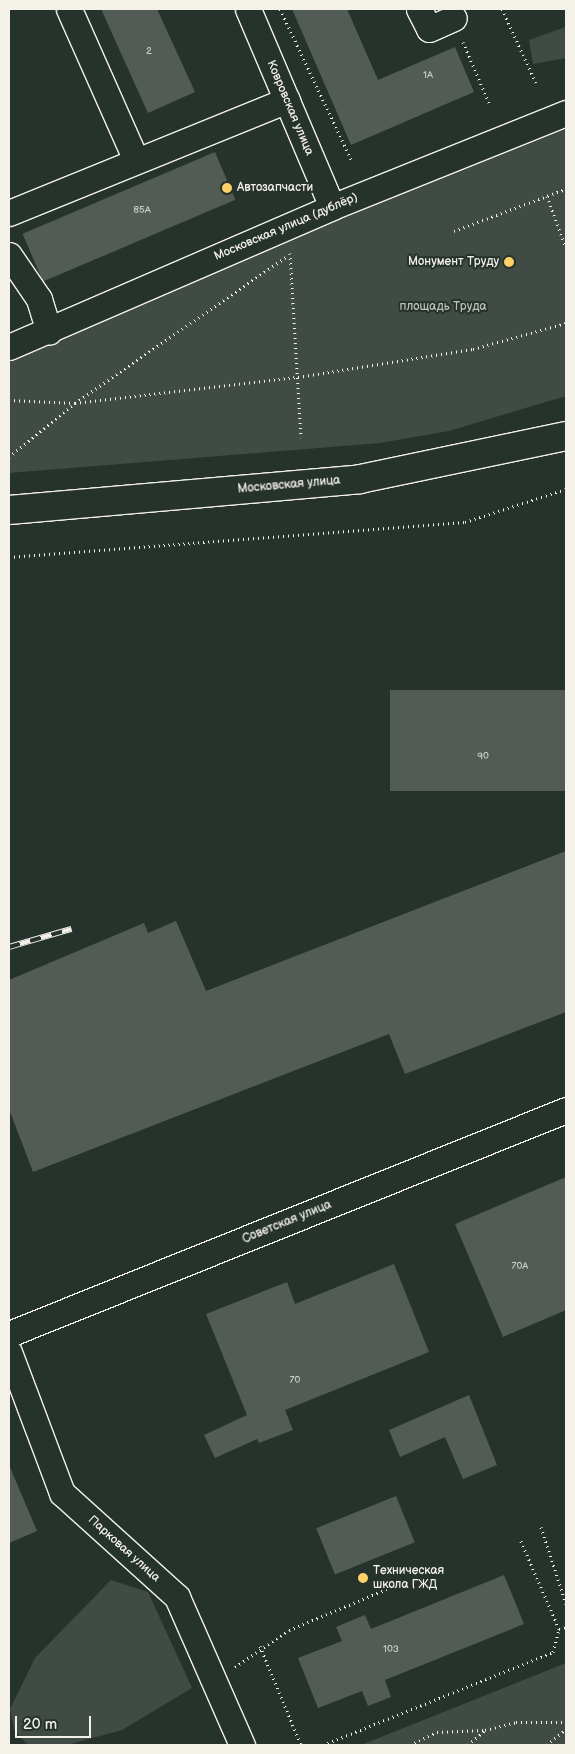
<!DOCTYPE html>
<meta charset="utf-8">
<style>
body{margin:0}
#map{position:relative;width:575px;height:1754px;overflow:hidden;background:#26332d;font-family:"Balsamiq Sans",sans-serif}
div>[style]{position:absolute}
.green>*{inset:0;background:#414b45}
.building>*{inset:0;background:#525c55;transform-origin:0 0}
.path>*{height:3px;margin-top:-1.5px;transform-origin:0;background:repeating-linear-gradient(90deg,#f4f1e8 0 1px,transparent 0 5px)}
.roads{filter:drop-shadow(1px 0 #f4f1e8) drop-shadow(-1px 0 #f4f1e8) drop-shadow(0 1px #f4f1e8) drop-shadow(0 -1px #f4f1e8)}
.minor>*{height:25px;margin:-12.5px;padding:0 12.5px;transform-origin:12.5px;border-radius:12.5px;background:#26332d}
.major>*{height:28px;margin:-14px;padding:0 14px;transform-origin:14px;border-radius:14px;background:#26332d}
.rail>*{height:5.5px;margin-top:-2.75px;transform-origin:0;background:repeating-linear-gradient(90deg,#26332d 0 11px,#f4f1e8 0 22px);box-sizing:border-box;border-block:1px solid #f4f1e8}
.dots>*{width:14px;height:14px;translate:-50% -50%;box-sizing:border-box;border:2px solid #26332d;border-radius:50%}
span{translate:-50% -50%;white-space:nowrap;text-align:center;line-height:1.15;-webkit-text-stroke:4px #26332d;paint-order:stroke}
.number-label{font-size:10px;color:#ccccc3}
.number-label span{-webkit-text-stroke-width:0}
.street-label{font-size:12px;color:#f4f1e8}
.poi-label{font-size:12px;color:#f4f1e8}
.left{translate:0 -50%;text-align:left}
.right{translate:-100% -50%;text-align:right}
.park-label{font-size:12px;color:#bebfb7}
.frame{position:absolute;inset:0;border:10px solid #f4f1e8;pointer-events:none}
.scale{position:absolute;left:15px;top:1716px;width:76px;height:22px;box-sizing:border-box;border:2px solid #f4f1e8;border-top:0;padding-left:6px;font-size:15px;line-height:18px;white-space:nowrap;color:#f4f1e8;-webkit-text-stroke:4px #26332d;paint-order:stroke}
</style>
<div id="map">
<div class="green">
<i style="clip-path:polygon(566px 27px,566px 58px,533px 64px,529px 40px)"></i>
<i style="clip-path:polygon(566px 129px,566px 396px,449px 431px,380px 443px,9px 473px,9px 360px,356px 211px)"></i>
<i style="clip-path:polygon(111px 1580px,148px 1592px,192px 1688px,122px 1730px,67px 1745px,28px 1745px,14px 1730px,10px 1709px,35px 1658px)"></i>
<i style="clip-path:polygon(566px 1663px,566px 1745px,361px 1745px)"></i>
</div>
<div class="building">
<i style="clip-path:polygon(101px 9px,157px 9px,195px 92px,148px 113px)"></i>
<i style="clip-path:polygon(292px 9px,347px 9px,378px 80px,455px 47px,474px 92px,351px 145px)"></i>
<i style="left:215px;top:152px;width:52px;height:209px;rotate:67deg"></i>
<i style="left:566px;top:690px;width:101px;height:176px;rotate:90deg"></i>
<i style="clip-path:polygon(566px 851px,566px 1012px,405px 1074px,389px 1034px,33px 1172px,9px 1109px,9px 980px,144px 923px,148px 933px,176px 921px,206px 991px)"></i>
<i style="clip-path:polygon(566px 1177px,566px 1310px,503px 1337px,455px 1224px)"></i>
<i style="clip-path:polygon(394px 1264px,429px 1352px,285px 1410px,293px 1430px,259px 1443px,257px 1439px,215px 1458px,204px 1435px,247px 1415px,206px 1314px,287px 1282px,295px 1304px)"></i>
<i style="clip-path:polygon(469px 1395px,497px 1465px,463px 1479px,445px 1437px,400px 1457px,389px 1430px)"></i>
<i style="clip-path:polygon(9px 1465px,37px 1531px,9px 1543px)"></i>
<i style="left:396px;top:1496px;width:50px;height:86px;rotate:68deg"></i>
<i style="clip-path:polygon(504px 1575px,524px 1624px,385px 1680px,391px 1697px,368px 1706px,362px 1691px,318px 1708px,298px 1658px,342px 1641px,336px 1627px,365px 1615px,371px 1629px)"></i>
</div>
<div class="path">
<i style="left:280px;top:9px;width:168px;rotate:64.7deg"></i>
<i style="left:502px;top:9px;width:81px;rotate:65.3deg"></i>
<i style="left:463px;top:42px;width:66px;rotate:66.9deg"></i>
<i style="left:547px;top:196px;width:55px;rotate:69.9deg"></i>
<i style="left:454px;top:231px;width:120px;rotate:-20.6deg"></i>
<i style="left:290px;top:253px;width:185px;rotate:86.6deg"></i>
<i style="left:9px;top:400px;width:66px;rotate:2.6deg"></i>
<i style="left:75px;top:403px;width:225px;rotate:-6.7deg"></i>
<i style="left:298px;top:377px;width:177px;rotate:-9.1deg"></i>
<i style="left:473px;top:349px;width:97px;rotate:-15.6deg"></i>
<i style="left:9px;top:457px;width:85px;rotate:-39.3deg"></i>
<i style="left:75px;top:403px;width:257px;rotate:-34.7deg"></i>
<i style="left:9px;top:557px;width:457px;rotate:-4.4deg"></i>
<i style="left:465px;top:522px;width:106px;rotate:-18.1deg"></i>
<i style="left:541px;top:1527px;width:81px;rotate:72deg"></i>
<i style="left:559px;top:1629px;width:7px;rotate:-16deg"></i>
<i style="left:260px;top:1646px;width:107px;rotate:67.5deg"></i>
<i style="left:235px;top:1667px;width:65px;rotate:-34.4deg"></i>
<i style="left:289px;top:1630px;width:114px;rotate:-22.7deg"></i>
<i style="left:323px;top:1745px;width:248px;rotate:-22deg"></i>
<i style="left:553px;top:1652px;width:24px;rotate:-75deg"></i>
<i style="left:559px;top:1629px;width:98px;rotate:-113.4deg"></i>
<i style="left:410px;top:1745px;width:30px;rotate:-26deg"></i>
<i style="left:437px;top:1732px;width:48px;rotate:-2.4deg"></i>
<i style="left:485px;top:1730px;width:32px;rotate:-14deg"></i>
<i style="left:516px;top:1722px;width:50px"></i>
<i style="left:468px;top:1745px;width:23px;rotate:-41deg"></i>
<i style="left:547px;top:1745px;width:25px;rotate:-40deg"></i>
</div>
<div class="roads">
<div class="minor">
<i style="left:69px;top:9px;width:165px;rotate:66.1deg"></i>
<i style="left:248px;top:9px;width:215px;rotate:67deg"></i>
<i style="left:419px;top:9px;width:22px;rotate:63deg"></i>
<i style="left:429px;top:29px;width:27px;rotate:-24deg"></i>
<i style="left:9px;top:213px;width:300px;rotate:-22.1deg"></i>
<i style="left:9px;top:255px;width:53px;rotate:55.7deg"></i>
<i style="left:39px;top:299px;width:34px;rotate:73deg"></i>
<i style="left:9px;top:347px;width:352px;rotate:-23.4deg"></i>
<i style="left:332px;top:207px;width:252px;rotate:-21.9deg"></i>
<i style="left:9px;top:1334px;width:600px;rotate:-21.91deg"></i>
<i style="left:9px;top:1352px;width:151px;rotate:69.4deg"></i>
<i style="left:62px;top:1493px;width:155px;rotate:42.1deg"></i>
<i style="left:177px;top:1597px;width:162px;rotate:66.3deg"></i>
</div>
<div class="major">
<i style="left:9px;top:510px;width:352px;rotate:-5deg"></i>
<i style="left:360px;top:479px;width:210px;rotate:-11.8deg"></i>
</div>
</div>
<div class="rail">
<i style="left:9px;top:947px;width:65px;rotate:-16.2deg"></i>
</div>
<div class="dots">
<i style="left:227px;top:188px;background:#ffd166"></i>
<i style="left:509px;top:262px;background:#ffd166"></i>
<i style="left:363px;top:1578px;background:#ffd166"></i>
</div>
<div class="number-label">
<span style="left:149px;top:52px">2</span>
<span style="left:428px;top:76px">1А</span>
<span style="left:142px;top:211px">85А</span>
<span style="left:483px;top:757px">90</span>
<span style="left:520px;top:1267px">70А</span>
<span style="left:295px;top:1381px">70</span>
<span style="left:391px;top:1650px">103</span>
</div>
<div class="street-label">
<span style="left:290px;top:108px;rotate:67deg">Ковровская улица</span>
<span style="left:286px;top:227px;rotate:-23deg">Московская улица (дублёр)</span>
<span style="left:289px;top:485px;rotate:-5deg">Московская улица</span>
<span style="left:287px;top:1222px;rotate:-22deg">Советская улица</span>
<span style="left:124px;top:1549px;rotate:42deg">Парковая улица</span>
</div>
<div class="poi-label">
<span class="left" style="left:237px;top:188px">Автозапчасти</span>
<span class="right" style="left:499px;top:262px">Монумент Труду</span>
<span class="left" style="left:373px;top:1578px">Техническая<br>школа ГЖД</span>
</div>
<div class="park-label">
<span style="left:443px;top:307px">площадь Труда</span>
</div>
<div class="frame"></div>
<div class="scale">20 m</div>
</div>
